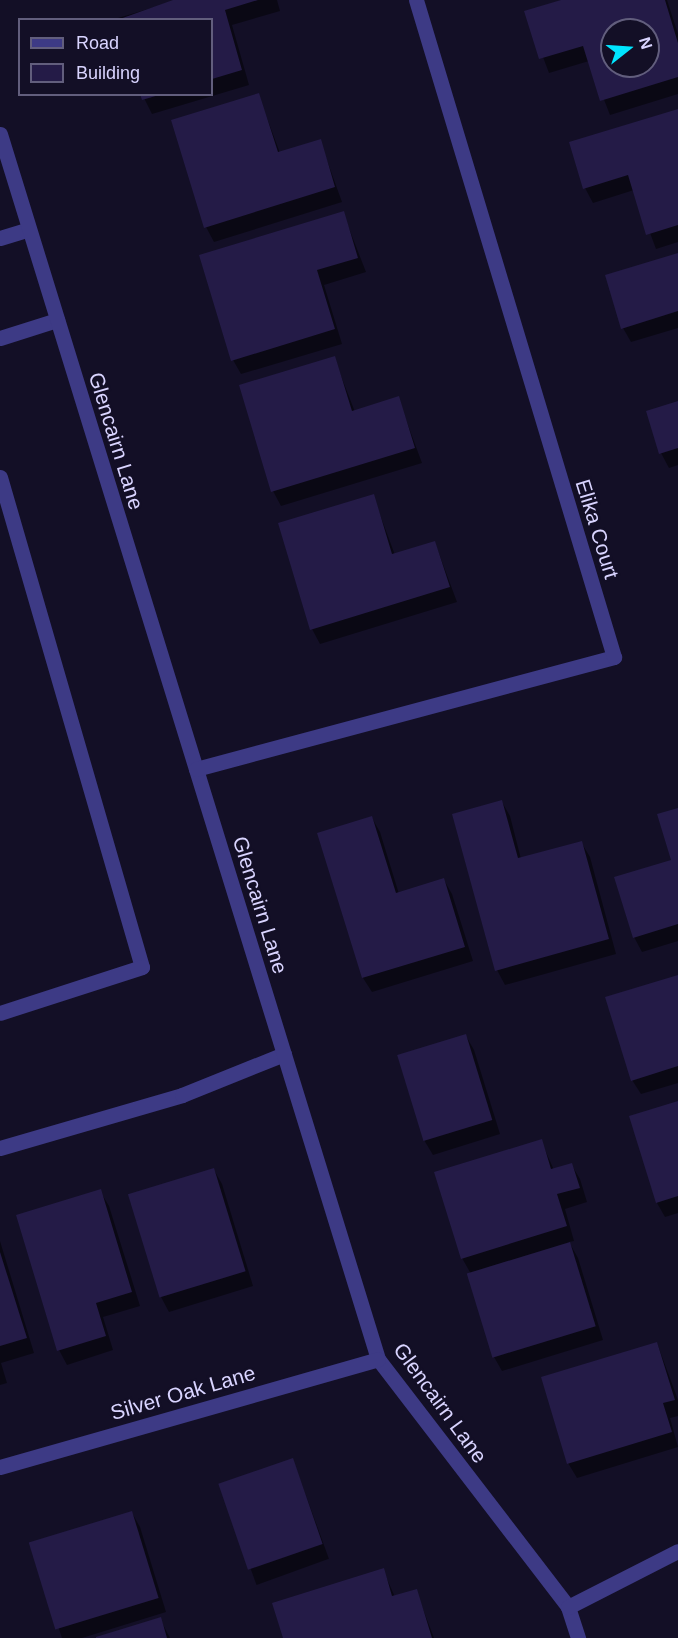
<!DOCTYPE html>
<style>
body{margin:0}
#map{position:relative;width:678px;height:1638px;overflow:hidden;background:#130f26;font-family:Arial,sans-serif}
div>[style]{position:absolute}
.shadow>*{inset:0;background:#0007;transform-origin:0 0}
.building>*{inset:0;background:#241b47;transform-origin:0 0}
.lane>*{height:15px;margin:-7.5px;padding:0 7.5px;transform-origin:7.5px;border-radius:7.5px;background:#3d3a85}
.street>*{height:15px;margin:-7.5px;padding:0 7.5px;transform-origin:7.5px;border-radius:7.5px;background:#3d3a85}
span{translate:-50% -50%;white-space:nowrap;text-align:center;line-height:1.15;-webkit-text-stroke:4.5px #130f26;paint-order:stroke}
.street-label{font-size:21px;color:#d9d4ff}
.legend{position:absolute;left:18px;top:18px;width:195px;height:78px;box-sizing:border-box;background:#130f26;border:2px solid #625e7d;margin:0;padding:8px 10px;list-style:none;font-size:18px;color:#d9d4ff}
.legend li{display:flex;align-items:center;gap:12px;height:30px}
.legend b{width:30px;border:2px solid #625e7d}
.north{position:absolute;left:600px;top:18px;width:60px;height:60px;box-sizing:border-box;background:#130f26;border:2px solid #625e7d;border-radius:50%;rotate:73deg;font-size:16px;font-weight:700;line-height:24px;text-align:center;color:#d9d4ff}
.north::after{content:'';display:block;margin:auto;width:21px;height:27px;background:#00e5ff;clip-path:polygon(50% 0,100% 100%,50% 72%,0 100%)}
</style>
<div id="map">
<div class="shadow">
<i style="clip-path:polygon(178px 0,277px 0,280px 11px,232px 25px,249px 85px,152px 114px,142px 94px,212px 94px,212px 20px,118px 18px)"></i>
<i style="clip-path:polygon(evenodd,566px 0,667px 0,678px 34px,678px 94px,610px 115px,589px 61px,549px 73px,526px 12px,566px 0,612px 30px,648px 30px,648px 66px,612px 66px,612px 30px)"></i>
<i style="clip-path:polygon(258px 94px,280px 153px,320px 141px,342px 202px,214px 242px,206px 227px)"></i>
<i style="clip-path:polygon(678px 110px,678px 242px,656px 249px,634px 190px,593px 203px,585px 188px)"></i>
<i style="clip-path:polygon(343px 213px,366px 272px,324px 285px,342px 344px,241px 374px,233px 360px)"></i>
<i style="clip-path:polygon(678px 254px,678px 328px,631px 342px,623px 328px)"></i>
<i style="clip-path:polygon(334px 358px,355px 412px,398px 398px,422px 463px,281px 506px,273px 491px)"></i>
<i style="clip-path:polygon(678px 403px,678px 465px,669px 468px,661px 453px)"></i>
<i style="clip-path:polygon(373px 496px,395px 555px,435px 543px,457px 602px,320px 644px,312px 629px)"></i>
<i style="clip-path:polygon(502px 802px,510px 816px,521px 859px,581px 842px,590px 857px,616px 954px,505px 985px,497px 970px)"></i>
<i style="clip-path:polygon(678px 810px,678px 941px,642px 952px,634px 937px,673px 861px)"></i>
<i style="clip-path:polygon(372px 818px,380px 832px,399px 894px,444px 880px,452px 894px,473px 961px,372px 992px,363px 978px)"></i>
<i style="clip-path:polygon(678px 976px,678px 1083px,641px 1094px,632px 1080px)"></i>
<i style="clip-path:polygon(466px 1036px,474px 1050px,500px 1134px,433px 1155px,424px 1140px)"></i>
<i style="clip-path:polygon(678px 1103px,678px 1213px,665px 1217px,657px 1203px)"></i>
<i style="clip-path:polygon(541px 1141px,554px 1170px,571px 1164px,580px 1179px,587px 1202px,565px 1209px,574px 1241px,569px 1242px,578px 1258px,603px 1340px,502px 1371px,494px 1357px,471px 1274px,462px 1258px)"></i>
<i style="clip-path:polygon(214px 1170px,222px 1184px,253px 1286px,169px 1312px,161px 1297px)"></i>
<i style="clip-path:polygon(100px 1191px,109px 1206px,140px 1306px,103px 1317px,113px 1350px,67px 1365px,59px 1350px)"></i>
<i style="clip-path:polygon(0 1241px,34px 1353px,1px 1363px,7px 1383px,0 1385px)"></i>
<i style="clip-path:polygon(657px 1343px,678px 1400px,678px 1416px,670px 1418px,678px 1447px,577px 1478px,568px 1463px)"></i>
<i style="left:293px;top:1460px;width:105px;height:77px;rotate:70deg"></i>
<i style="clip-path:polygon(132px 1513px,140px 1527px,166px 1612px,82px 1638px,62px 1638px,31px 1544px)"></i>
<i style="clip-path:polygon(383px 1570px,395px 1597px,416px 1591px,434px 1638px,284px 1638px)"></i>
<i style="clip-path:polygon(160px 1619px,170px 1638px,99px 1638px)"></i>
</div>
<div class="building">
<i style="clip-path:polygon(173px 0,258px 0,225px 10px,242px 70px,212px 79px,212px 20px,117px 20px)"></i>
<i style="clip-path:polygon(evenodd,561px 0,665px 0,678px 43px,678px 77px,600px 101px,583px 46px,539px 59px,524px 11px,561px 0,612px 30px,648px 30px,648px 66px,612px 66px,612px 30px)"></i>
<i style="clip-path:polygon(259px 93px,278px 152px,321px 139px,335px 187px,204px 228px,171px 120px)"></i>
<i style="clip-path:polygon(140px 94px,159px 94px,159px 95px,142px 100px)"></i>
<i style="clip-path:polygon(678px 109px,678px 225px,646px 235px,628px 175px,583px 189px,569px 142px)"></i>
<i style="clip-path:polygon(344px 211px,358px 258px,317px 270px,335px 329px,231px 361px,199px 255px)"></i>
<i style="clip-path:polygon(678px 253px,678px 311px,621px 329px,605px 275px)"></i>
<i style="clip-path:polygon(335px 356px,352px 411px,399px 396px,415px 448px,271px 492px,239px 385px)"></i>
<i style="clip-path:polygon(678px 401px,678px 448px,659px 454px,646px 411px)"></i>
<i style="clip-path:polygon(374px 494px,392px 554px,435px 541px,450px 587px,310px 630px,278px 523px)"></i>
<i style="clip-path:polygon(502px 800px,518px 858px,582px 841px,609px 939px,495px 971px,452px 814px)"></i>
<i style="clip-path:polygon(678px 808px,678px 924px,633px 938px,614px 877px,671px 860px,657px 814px)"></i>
<i style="clip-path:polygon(372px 816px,396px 893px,444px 878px,465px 947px,362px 978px,317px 833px)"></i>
<i style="clip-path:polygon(678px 975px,678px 1066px,631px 1081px,605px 997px)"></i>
<i style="left:466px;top:1034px;width:90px;height:72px;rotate:73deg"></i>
<i style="clip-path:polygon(678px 1101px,678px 1196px,656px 1203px,629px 1116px)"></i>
<i style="clip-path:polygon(542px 1139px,551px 1169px,572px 1163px,580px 1188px,557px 1194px,567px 1226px,461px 1259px,434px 1172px)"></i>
<i style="left:214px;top:1168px;width:108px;height:90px;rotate:73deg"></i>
<i style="clip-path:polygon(101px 1189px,132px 1292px,96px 1303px,106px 1336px,57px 1351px,16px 1215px)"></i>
<i style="left:570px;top:1242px;width:88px;height:108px;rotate:73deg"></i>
<i style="clip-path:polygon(0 1252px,27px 1338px,0 1346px)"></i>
<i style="clip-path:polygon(657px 1342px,675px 1400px,663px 1403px,672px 1432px,567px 1464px,541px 1377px)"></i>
<i style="left:293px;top:1458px;width:91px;height:79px;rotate:71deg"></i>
<i style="left:132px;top:1511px;width:91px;height:108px;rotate:73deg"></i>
<i style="clip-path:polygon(384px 1568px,392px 1596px,417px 1589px,432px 1638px,283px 1638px,272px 1603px)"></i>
<i style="clip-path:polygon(161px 1617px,167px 1638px,96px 1638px,96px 1637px)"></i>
</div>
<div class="lane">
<i style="left:0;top:238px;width:30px;rotate:-17deg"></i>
<i style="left:0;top:338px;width:60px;rotate:-17.5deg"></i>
<i style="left:0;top:477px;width:510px;rotate:73.84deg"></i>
<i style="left:142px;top:967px;width:149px;rotate:162.1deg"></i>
<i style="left:0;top:1148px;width:190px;rotate:-16.2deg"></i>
<i style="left:182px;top:1095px;width:110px;rotate:-21.9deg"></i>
</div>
<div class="street">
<i style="left:0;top:134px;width:1282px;rotate:72.85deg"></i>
<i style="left:378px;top:1359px;width:312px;rotate:52.5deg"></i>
<i style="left:568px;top:1607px;width:33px;rotate:72deg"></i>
<i style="left:196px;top:769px;width:433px;rotate:-15deg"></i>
<i style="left:614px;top:657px;width:686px;rotate:-106.77deg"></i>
<i style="left:0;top:1467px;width:393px;rotate:-15.9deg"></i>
<i style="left:568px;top:1607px;width:123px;rotate:-27deg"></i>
</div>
<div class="street-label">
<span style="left:116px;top:441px;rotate:73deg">Glencairn Lane</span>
<span style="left:597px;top:529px;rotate:73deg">Elika Court</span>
<span style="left:260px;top:905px;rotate:73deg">Glencairn Lane</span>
<span style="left:183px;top:1393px;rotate:-16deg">Silver Oak Lane</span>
<span style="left:440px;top:1403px;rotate:54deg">Glencairn Lane</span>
</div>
<ul class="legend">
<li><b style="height:8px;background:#3d3a85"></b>Road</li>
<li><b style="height:16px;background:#241b47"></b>Building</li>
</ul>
<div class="north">N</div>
</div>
